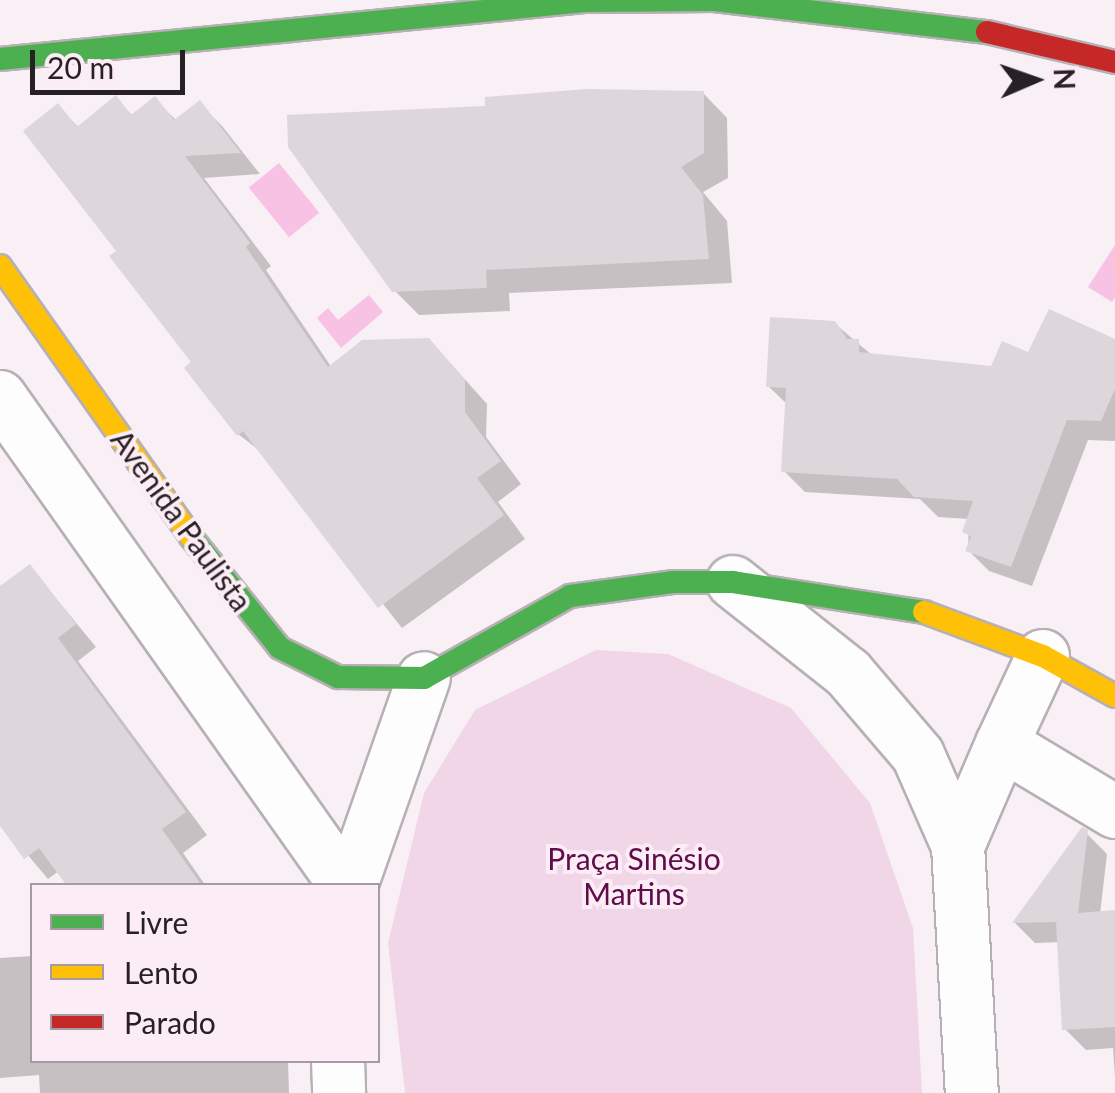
<!DOCTYPE html>
<meta charset="utf-8">
<style>
body{margin:0}
#map{position:relative;width:1115px;height:1093px;overflow:hidden;background:#f8f0f4;font-family:Lato,sans-serif}
div>[style]{position:absolute}
.green>*{inset:0;background:#f1d6e7}
.water>*{inset:0;background:#f7c2e4;transform-origin:0 0}
.shadow>*{inset:0;background:#0003}
.building>*{inset:0;background:#ddd6da}
.roads{filter:drop-shadow(2px 0 #b7b0b4) drop-shadow(-2px 0 #b7b0b4) drop-shadow(0 2px #b7b0b4) drop-shadow(0 -2px #b7b0b4)}
.street>*{height:52px;margin:-26px;padding:0 26px;transform-origin:26px;border-radius:26px;background:#fefdfd}
.fast>*{height:22px;margin:-11px;padding:0 11px;transform-origin:11px;border-radius:11px;background:#4caf50}
.slow>*{height:22px;margin:-11px;padding:0 11px;transform-origin:11px;border-radius:11px;background:#ffc107}
.jam>*{height:22px;margin:-11px;padding:0 11px;transform-origin:11px;border-radius:11px;background:#c62828}
span{translate:-50% -50%;white-space:nowrap;text-align:center;line-height:1.15;-webkit-text-stroke:8px #fcecf5;paint-order:stroke}
.street-label{font-size:30px;color:#272125}
.park-label{font-size:30px;color:#5e0d4a}
.legend{position:absolute;left:30px;top:883px;width:350px;height:180px;box-sizing:border-box;background:#fcecf5;border:2px solid #a79ba2;margin:0;padding:12px 18px;list-style:none;font-size:30px;color:#272125}
.legend li{display:flex;align-items:center;gap:20px;height:50px}
.legend b{width:50px;border:2px solid #a79ba2}
.north{position:absolute;left:985px;top:30px;width:100px;height:100px;-webkit-text-stroke:8px #fcecf5;paint-order:stroke;rotate:88deg;font-size:28px;font-weight:700;line-height:40px;text-align:center;color:#272125}
.north::after{content:'';display:block;margin:auto;width:35px;height:45px;background:#272125;clip-path:polygon(50% 0,100% 100%,50% 72%,0 100%)}
.scale{position:absolute;left:30px;top:50px;width:155px;height:45px;box-sizing:border-box;border:5px solid #272125;border-top:0;padding-left:12px;font-size:30px;line-height:35px;white-space:nowrap;color:#272125;-webkit-text-stroke:8px #fcecf5;paint-order:stroke}
</style>
<div id="map">
<div class="green">
<i style="clip-path:polygon(596px 650px,668px 654px,791px 708px,870px 803px,913px 928px,922px 1093px,405px 1093px,388px 943px,424px 793px,475px 710px)"></i>
</div>
<div class="water">
<i style="left:279px;top:163px;width:64px;height:39px;rotate:51deg"></i>
<i style="clip-path:polygon(1115px 245px,1115px 298px,1112px 302px,1088px 287px)"></i>
<i style="clip-path:polygon(369px 295px,383px 312px,341px 348px,317px 318px,328px 308px,338px 320px)"></i>
</div>
<div class="shadow">
<i style="clip-path:polygon(703px 93px,727px 118px,728px 178px,703px 192px,727px 221px,732px 283px,509px 293px,510px 311px,419px 315px,394px 290px,488px 109px)"></i>
<i style="clip-path:polygon(116px 99px,133px 116px,155px 100px,177px 121px,200px 104px,222px 126px,260px 174px,204px 178px,271px 266px,266px 270px,332px 368px,451px 364px,487px 404px,486px 437px,521px 484px,498px 502px,525px 539px,402px 628px,264px 454px,238px 434px,119px 251px,58px 106px,79px 128px)"></i>
<i style="clip-path:polygon(834px 323px,873px 356px,993px 369px,1115px 342px,1115px 441px,1088px 440px,1032px 586px,989px 571px,968px 550px,969px 519px,938px 517px,920px 499px,805px 492px,784px 471px,788px 405px,768px 386px)"></i>
<i style="clip-path:polygon(30px 567px,96px 647px,78px 661px,207px 835px,183px 853px,206px 886px,70px 886px,59px 871px,48px 879px,0 822px,0 589px)"></i>
<i style="clip-path:polygon(1083px 830px,1107px 854px,1100px 914px,1115px 913px,1115px 1077px,1113px 1048px,1086px 1050px,1065px 1029px,1060px 942px,1035px 943px,1015px 923px)"></i>
<i style="clip-path:polygon(32px 956px,32px 1060px,288px 1060px,289px 1093px,40px 1093px,39px 1075px,0 1078px,0 958px)"></i>
</div>
<div class="building">
<i style="clip-path:polygon(587px 89px,704px 91px,704px 153px,681px 167px,703px 195px,709px 259px,486px 270px,487px 288px,392px 292px,288px 147px,287px 115px,485px 106px,485px 97px)"></i>
<i style="clip-path:polygon(116px 95px,131px 115px,155px 96px,174px 120px,200px 100px,241px 153px,185px 156px,250px 243px,246px 247px,328px 367px,362px 340px,429px 338px,465px 380px,465px 412px,501px 461px,477px 478px,504px 515px,378px 608px,243px 431px,237px 436px,184px 368px,191px 362px,109px 256px,116px 251px,23px 131px,58px 103px,77px 127px)"></i>
<i style="clip-path:polygon(1049px 309px,1115px 339px,1115px 389px,1101px 421px,1067px 420px,1011px 567px,965px 551px,971px 536px,962px 532px,973px 501px,914px 497px,897px 479px,781px 472px,786px 388px,766px 387px,770px 317px,835px 321px,847px 339px,859px 339px,859px 352px,991px 366px,1002px 341px,1028px 352px)"></i>
<i style="clip-path:polygon(30px 564px,76px 624px,58px 638px,186px 812px,162px 829px,202px 886px,67px 886px,39px 848px,24px 859px,0 826px,0 586px)"></i>
<i style="clip-path:polygon(1082px 827px,1088px 830px,1078px 913px,1115px 910px,1115px 1027px,1062px 1030px,1056px 922px,1012px 923px)"></i>
</div>
<div class="roads">
<div class="street">
<i style="left:0;top:397px;width:599px;rotate:54.72deg"></i>
<i style="left:733px;top:582px;width:147px;rotate:38.4deg"></i>
<i style="left:848px;top:673px;width:108px;rotate:49.5deg"></i>
<i style="left:918px;top:755px;width:99px;rotate:66.3deg"></i>
<i style="left:958px;top:846px;width:247px;rotate:86.8deg"></i>
<i style="left:1043px;top:656px;width:97px;rotate:115deg"></i>
<i style="left:1002px;top:744px;width:132px;rotate:31deg"></i>
<i style="left:958px;top:846px;width:111px;rotate:-66.7deg"></i>
<i style="left:351px;top:886px;width:220px;rotate:-70.7deg"></i>
<i style="left:338px;top:1060px;width:33px;rotate:88deg"></i>
</div>
<div class="fast">
<i style="left:0;top:59px;width:587px;rotate:-5.67deg"></i>
<i style="left:584px;top:1px;width:130px;rotate:-0.4deg"></i>
<i style="left:714px;top:0;width:275px;rotate:6.7deg"></i>
<i style="left:191px;top:537px;width:142px;rotate:51.3deg"></i>
<i style="left:280px;top:648px;width:65px;rotate:26.6deg"></i>
<i style="left:338px;top:677px;width:86px;rotate:0.7deg"></i>
<i style="left:424px;top:678px;width:167px;rotate:-29.3deg"></i>
<i style="left:570px;top:596px;width:105px;rotate:-7.7deg"></i>
<i style="left:674px;top:582px;width:59px"></i>
<i style="left:733px;top:582px;width:193px;rotate:8.9deg"></i>
</div>
<div class="slow">
<i style="left:0;top:266px;width:332px;rotate:54.8deg"></i>
<i style="left:924px;top:612px;width:127px;rotate:20.3deg"></i>
<i style="left:1043px;top:656px;width:82px;rotate:29.1deg"></i>
</div>
<div class="jam">
<i style="left:987px;top:32px;width:131px;rotate:13.2deg"></i>
</div>
</div>
<div class="street-label">
<span style="left:182px;top:520px;rotate:54deg">Avenida Paulista</span>
</div>
<div class="park-label">
<span style="left:634px;top:875px">Praça Sinésio<br>Martins</span>
</div>
<ul class="legend">
<li><b style="height:12px;background:#4caf50"></b>Livre</li>
<li><b style="height:12px;background:#ffc107"></b>Lento</li>
<li><b style="height:12px;background:#c62828"></b>Parado</li>
</ul>
<div class="north">N</div>
<div class="scale">20 m</div>
</div>
